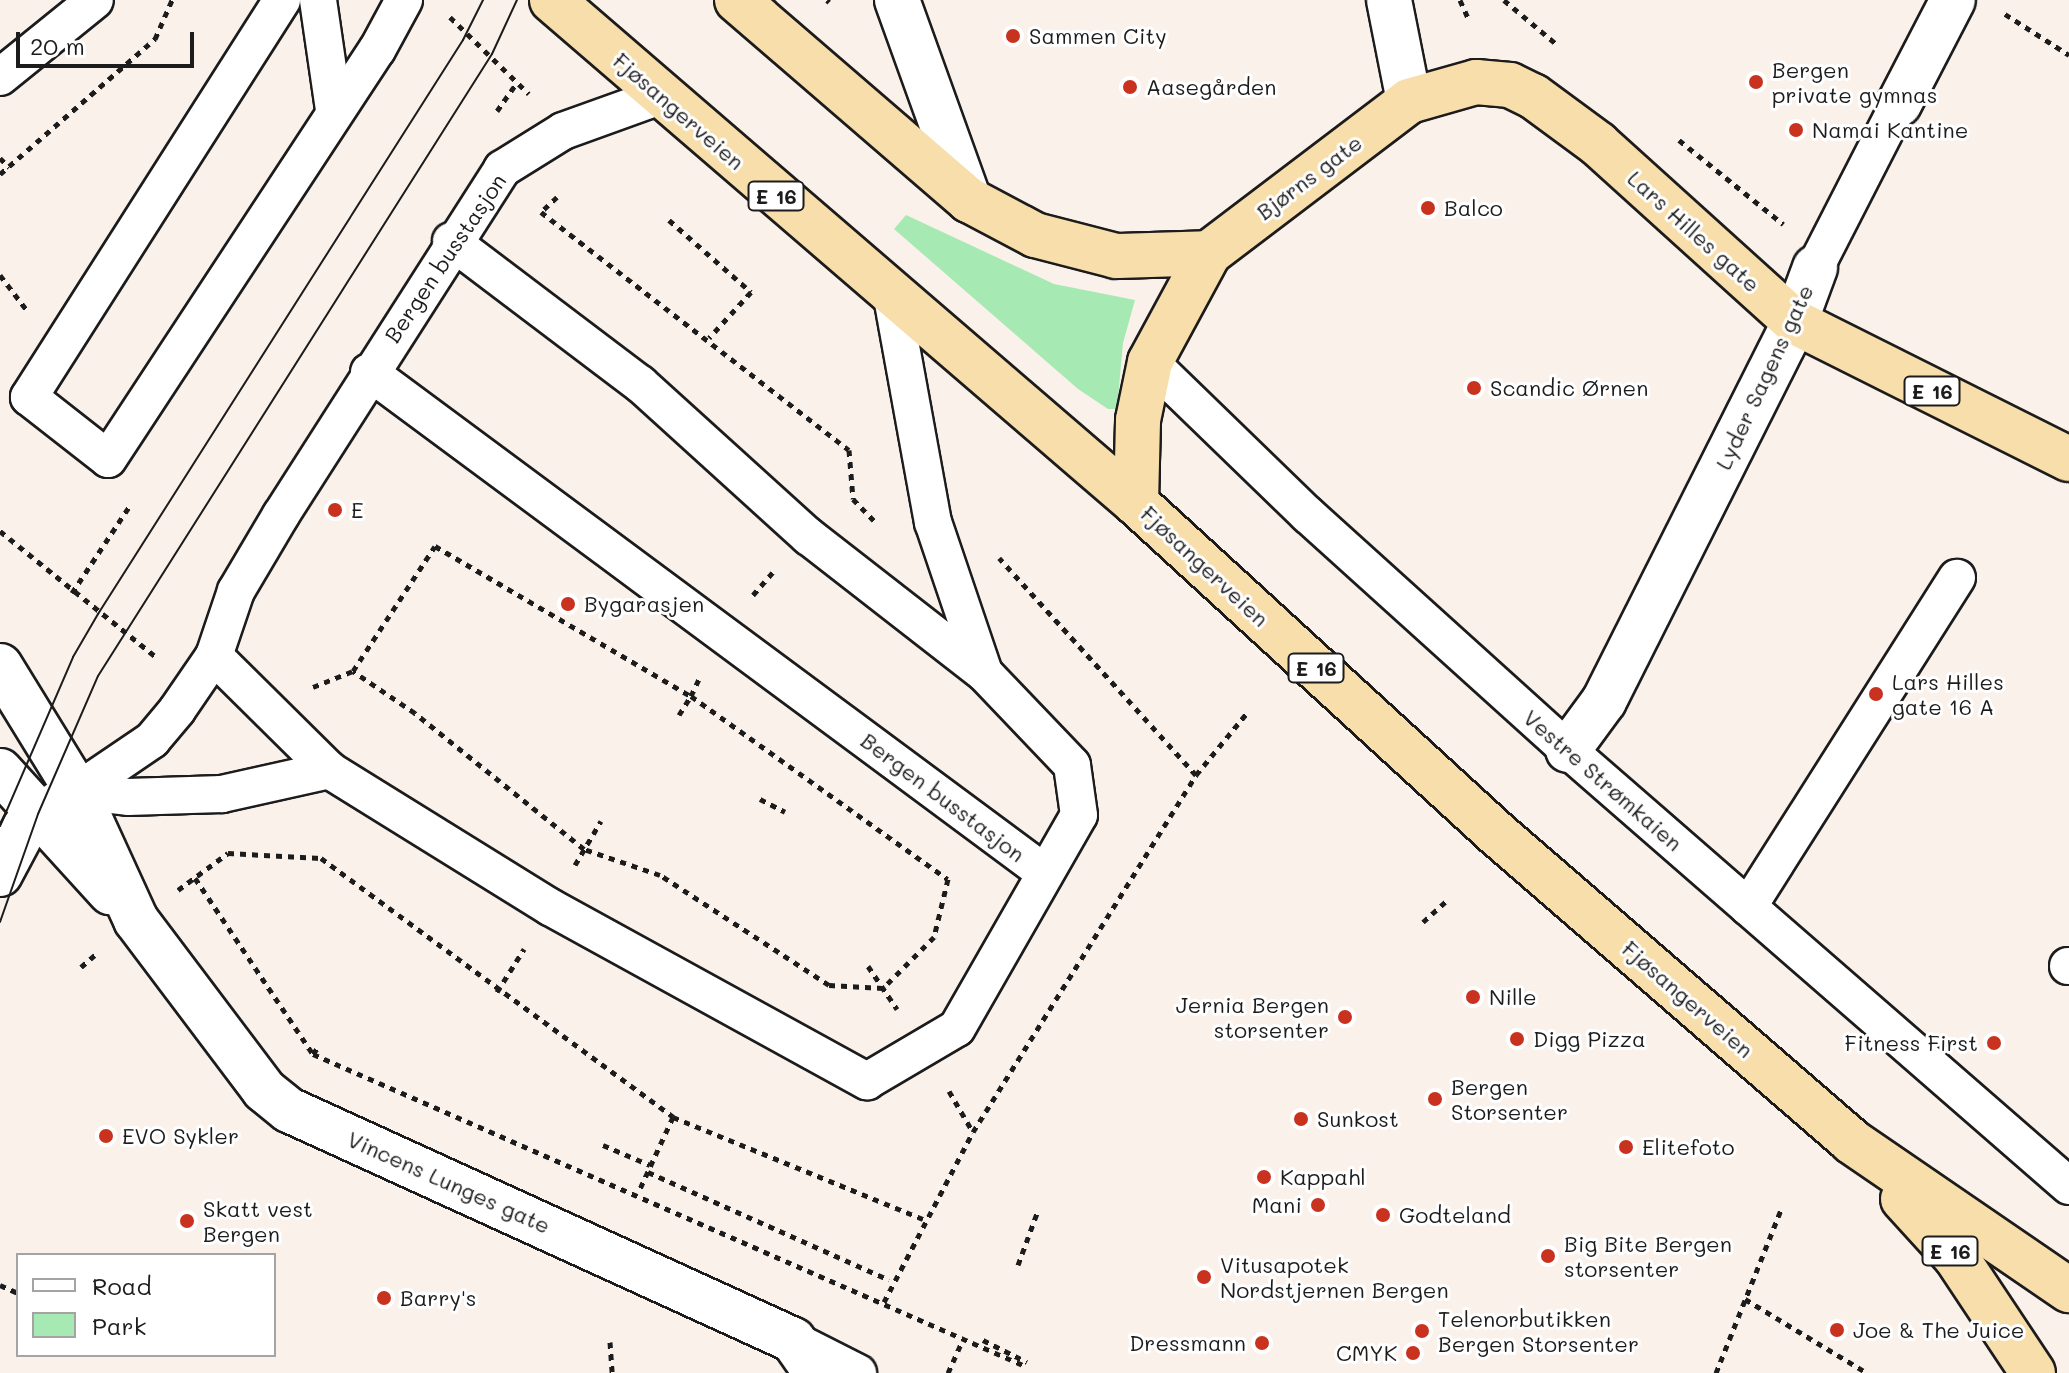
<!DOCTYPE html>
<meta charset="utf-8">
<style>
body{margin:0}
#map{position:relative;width:2069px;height:1373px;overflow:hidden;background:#fbf1eb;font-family:Mali,sans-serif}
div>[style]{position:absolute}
.green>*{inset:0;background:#a7e9b3}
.path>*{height:5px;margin-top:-2.5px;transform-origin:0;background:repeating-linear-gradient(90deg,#1c1c1c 0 6px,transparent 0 12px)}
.roads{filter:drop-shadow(2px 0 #1c1c1c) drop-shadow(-2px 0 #1c1c1c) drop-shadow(0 2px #1c1c1c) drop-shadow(0 -2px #1c1c1c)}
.lane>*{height:36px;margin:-18px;padding:0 18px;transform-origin:18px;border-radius:18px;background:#fff}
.street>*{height:44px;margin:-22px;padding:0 22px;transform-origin:22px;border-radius:22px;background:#fff}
.secondary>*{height:44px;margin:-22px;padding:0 22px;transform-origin:22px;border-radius:22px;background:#fff}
.highway>*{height:44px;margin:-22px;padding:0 22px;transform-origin:22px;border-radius:22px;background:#f8deab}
.tram>*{height:2px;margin:-1px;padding:0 1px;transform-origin:1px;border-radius:1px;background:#1c1c1c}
.dots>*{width:22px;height:22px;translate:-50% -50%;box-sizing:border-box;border:4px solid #fff;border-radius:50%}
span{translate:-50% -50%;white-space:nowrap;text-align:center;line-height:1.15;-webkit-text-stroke:6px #fff;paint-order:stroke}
.shield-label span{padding:2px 6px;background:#fff;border:2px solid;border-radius:6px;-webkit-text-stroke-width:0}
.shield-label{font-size:20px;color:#1c1c1c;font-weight:700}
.poi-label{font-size:22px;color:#1c1c1c}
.left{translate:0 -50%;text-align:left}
.right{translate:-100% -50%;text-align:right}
.street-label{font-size:22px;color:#1c1c1c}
.legend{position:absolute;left:16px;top:1253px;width:260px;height:104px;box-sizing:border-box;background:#fff;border:2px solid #a4a4a4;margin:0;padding:10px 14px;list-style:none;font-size:24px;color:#1c1c1c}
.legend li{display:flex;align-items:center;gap:16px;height:40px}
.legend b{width:40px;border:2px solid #a4a4a4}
.scale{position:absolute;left:16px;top:32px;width:178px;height:36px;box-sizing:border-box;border:4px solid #1c1c1c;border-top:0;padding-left:10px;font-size:24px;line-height:28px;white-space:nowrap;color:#1c1c1c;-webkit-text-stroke:6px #fff;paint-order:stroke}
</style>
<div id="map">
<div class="green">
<i style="clip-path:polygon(906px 215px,1054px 284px,1135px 300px,1123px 343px,1117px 409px,1108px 409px,1078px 389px,894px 229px)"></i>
</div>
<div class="path">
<i style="left:827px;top:0;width:3px;rotate:45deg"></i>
<i style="left:1460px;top:0;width:22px;rotate:66deg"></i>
<i style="left:1504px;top:0;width:67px;rotate:40.1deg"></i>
<i style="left:2005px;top:14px;width:76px;rotate:32.6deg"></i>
<i style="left:450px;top:17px;width:110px;rotate:44.3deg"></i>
<i style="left:497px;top:111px;width:35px;rotate:-55deg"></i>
<i style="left:1679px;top:140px;width:134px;rotate:38.9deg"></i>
<i style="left:0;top:158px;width:13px;rotate:45deg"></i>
<i style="left:0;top:174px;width:206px;rotate:-41.1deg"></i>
<i style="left:155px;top:39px;width:43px;rotate:-66.4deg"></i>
<i style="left:557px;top:197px;width:22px;rotate:137deg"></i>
<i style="left:541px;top:212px;width:389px;rotate:37.7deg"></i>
<i style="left:849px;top:450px;width:49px;rotate:85.3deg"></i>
<i style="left:853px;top:499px;width:30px;rotate:46deg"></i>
<i style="left:669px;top:220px;width:109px;rotate:41.3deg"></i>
<i style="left:751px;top:292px;width:62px;rotate:132.4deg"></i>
<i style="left:0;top:275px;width:43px;rotate:52.6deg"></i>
<i style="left:0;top:531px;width:201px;rotate:38.9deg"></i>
<i style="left:72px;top:593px;width:107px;rotate:-56.5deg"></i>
<i style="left:753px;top:595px;width:30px;rotate:-49deg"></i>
<i style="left:313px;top:687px;width:43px;rotate:-21.8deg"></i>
<i style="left:679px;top:715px;width:22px;rotate:-58deg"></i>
<i style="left:691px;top:696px;width:315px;rotate:35.5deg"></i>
<i style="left:948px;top:879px;width:60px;rotate:103.6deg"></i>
<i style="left:934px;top:937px;width:72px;rotate:135deg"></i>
<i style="left:883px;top:988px;width:54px;rotate:-176.8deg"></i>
<i style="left:829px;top:985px;width:202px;rotate:-146.9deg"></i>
<i style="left:660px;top:875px;width:80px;rotate:-161.1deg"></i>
<i style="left:584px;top:849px;width:217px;rotate:-141.2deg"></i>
<i style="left:415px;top:713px;width:75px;rotate:-145.9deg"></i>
<i style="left:353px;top:671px;width:149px;rotate:-56.7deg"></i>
<i style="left:435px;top:546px;width:297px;rotate:30.4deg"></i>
<i style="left:691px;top:696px;width:21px;rotate:-65deg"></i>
<i style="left:1196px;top:775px;width:80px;rotate:-50.6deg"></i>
<i style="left:760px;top:799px;width:28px;rotate:27deg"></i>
<i style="left:575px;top:865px;width:51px;rotate:-59.4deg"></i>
<i style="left:195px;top:878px;width:212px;rotate:56.2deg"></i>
<i style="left:313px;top:1054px;width:777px;rotate:23.66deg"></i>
<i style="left:178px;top:890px;width:62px;rotate:-36.5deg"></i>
<i style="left:228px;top:853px;width:93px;rotate:3.1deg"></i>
<i style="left:321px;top:858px;width:437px;rotate:36.3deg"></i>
<i style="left:673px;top:1117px;width:84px;rotate:114.7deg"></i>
<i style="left:1423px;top:922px;width:30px;rotate:-42deg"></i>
<i style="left:868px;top:966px;width:52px;rotate:56deg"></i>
<i style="left:81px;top:967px;width:20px;rotate:-41deg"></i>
<i style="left:497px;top:992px;width:51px;rotate:-57.9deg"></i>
<i style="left:313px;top:1054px;width:9px;rotate:-54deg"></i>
<i style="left:949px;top:1091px;width:48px;rotate:59.7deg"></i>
<i style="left:673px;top:1117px;width:270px;rotate:22.2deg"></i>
<i style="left:603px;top:1145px;width:51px;rotate:23.1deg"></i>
<i style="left:648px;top:1172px;width:264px;rotate:24.1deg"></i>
<i style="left:1018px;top:1265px;width:55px;rotate:-69.9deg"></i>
<i style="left:0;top:1285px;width:20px;rotate:24deg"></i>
<i style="left:1745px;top:1299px;width:143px;rotate:31.2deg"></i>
<i style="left:884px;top:1302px;width:192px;rotate:-62.4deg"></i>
<i style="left:973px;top:1132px;width:421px;rotate:-58deg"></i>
<i style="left:1196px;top:775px;width:293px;rotate:-132.2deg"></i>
<i style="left:983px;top:1340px;width:49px;rotate:26.6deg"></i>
<i style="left:610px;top:1342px;width:31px;rotate:86deg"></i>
<i style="left:948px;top:1373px;width:35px;rotate:-66deg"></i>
<i style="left:1716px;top:1373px;width:179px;rotate:-68.3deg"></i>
</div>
<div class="roads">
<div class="lane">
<i style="left:282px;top:0;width:471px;rotate:122.5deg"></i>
<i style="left:29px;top:397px;width:100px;rotate:38.1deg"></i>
<i style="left:108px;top:459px;width:490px;rotate:-56.7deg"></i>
<i style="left:377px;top:50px;width:57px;rotate:-61.6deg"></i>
<i style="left:318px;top:0;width:111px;rotate:81.7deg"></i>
<i style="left:0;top:77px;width:122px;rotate:-39deg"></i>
<i style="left:1815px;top:268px;width:184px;rotate:-62.9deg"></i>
<i style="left:892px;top:297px;width:229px;rotate:79.7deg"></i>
<i style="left:933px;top:522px;width:159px;rotate:71.3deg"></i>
<i style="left:1150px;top:362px;width:220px;rotate:44.1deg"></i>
<i style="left:1308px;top:515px;width:350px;rotate:42.1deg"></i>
<i style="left:1568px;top:750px;width:664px;rotate:41.03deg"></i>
<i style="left:369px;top:372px;width:841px;rotate:36.54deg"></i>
<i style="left:214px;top:656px;width:162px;rotate:44.7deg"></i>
<i style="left:329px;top:770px;width:260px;rotate:31.8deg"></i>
<i style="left:550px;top:907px;width:362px;rotate:28.8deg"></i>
<i style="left:867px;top:1081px;width:104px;rotate:-30.5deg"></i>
<i style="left:957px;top:1028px;width:245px;rotate:-60.2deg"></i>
<i style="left:1079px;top:815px;width:50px;rotate:-98deg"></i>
<i style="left:1072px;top:765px;width:127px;rotate:-133.7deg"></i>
<i style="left:984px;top:673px;width:222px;rotate:-142.1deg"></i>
<i style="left:809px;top:537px;width:228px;rotate:-137.8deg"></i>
<i style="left:640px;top:384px;width:237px;rotate:-142.9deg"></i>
<i style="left:77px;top:791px;width:91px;rotate:-34.2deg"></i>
<i style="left:152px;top:740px;width:39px;rotate:-50deg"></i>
<i style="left:177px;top:710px;width:65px;rotate:-55.6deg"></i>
<i style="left:214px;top:656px;width:69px;rotate:-71.3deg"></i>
<i style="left:236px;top:591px;width:88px;rotate:-59.4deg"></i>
<i style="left:281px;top:515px;width:411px;rotate:-57.4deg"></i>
<i style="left:502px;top:169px;width:72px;rotate:-31.9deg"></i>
<i style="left:563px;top:131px;width:103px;rotate:-19.8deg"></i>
<i style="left:77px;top:791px;width:51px;rotate:6.7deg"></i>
<i style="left:128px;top:797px;width:94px;rotate:-1.8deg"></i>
<i style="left:222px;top:794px;width:110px;rotate:-12.6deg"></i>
<i style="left:1748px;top:907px;width:390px;rotate:-57.6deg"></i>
<i style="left:2068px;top:966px;width:1px"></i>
<i style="left:793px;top:1340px;width:73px;rotate:26.9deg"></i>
</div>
<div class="street">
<i style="left:897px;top:0;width:213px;rotate:70.2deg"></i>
<i style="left:1899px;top:104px;width:117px;rotate:-62.6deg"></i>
<i style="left:1568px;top:750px;width:61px;rotate:-53.7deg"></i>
<i style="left:1604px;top:701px;width:424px;rotate:-63.3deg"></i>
<i style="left:1795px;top:322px;width:58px;rotate:-69.7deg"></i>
</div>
<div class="secondary">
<i style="left:1389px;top:0;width:103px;rotate:78.8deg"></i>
<i style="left:0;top:666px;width:147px;rotate:58.4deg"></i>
<i style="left:77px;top:791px;width:142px;rotate:65.4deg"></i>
<i style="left:136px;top:920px;width:213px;rotate:53deg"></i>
<i style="left:264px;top:1090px;width:32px;rotate:39deg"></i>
<i style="left:289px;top:1110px;width:554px;rotate:24.53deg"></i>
<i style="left:793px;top:1340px;width:40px;rotate:55.1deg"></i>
<i style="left:0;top:771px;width:164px;rotate:47.7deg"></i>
<i style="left:0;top:874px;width:53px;rotate:-62deg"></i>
<i style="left:25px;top:827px;width:45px;rotate:-35.1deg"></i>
</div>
<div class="highway">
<i style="left:552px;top:0;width:771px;rotate:40.74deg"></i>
<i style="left:1136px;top:503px;width:488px;rotate:42.5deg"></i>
<i style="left:1496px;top:833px;width:470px;rotate:40.9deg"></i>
<i style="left:1851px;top:1141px;width:264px;rotate:34.4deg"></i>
<i style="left:737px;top:0;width:306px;rotate:40.8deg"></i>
<i style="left:969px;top:200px;width:75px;rotate:27.9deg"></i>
<i style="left:1035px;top:235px;width:84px;rotate:14.5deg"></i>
<i style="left:1116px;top:256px;width:93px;rotate:-1.8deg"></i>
<i style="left:1136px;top:503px;width:83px;rotate:-88.6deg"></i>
<i style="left:1138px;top:420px;width:59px;rotate:-78.3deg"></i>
<i style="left:1150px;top:362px;width:124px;rotate:-61.6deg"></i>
<i style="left:1209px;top:253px;width:251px;rotate:-37.2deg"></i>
<i style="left:1409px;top:101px;width:70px;rotate:-15.8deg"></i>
<i style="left:1476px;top:82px;width:34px;rotate:5deg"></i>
<i style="left:1510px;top:85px;width:25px;rotate:26deg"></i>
<i style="left:1533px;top:96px;width:81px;rotate:36.4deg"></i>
<i style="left:1598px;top:144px;width:266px;rotate:42.1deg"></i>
<i style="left:1795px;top:322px;width:306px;rotate:26.6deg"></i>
<i style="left:1903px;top:1199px;width:79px;rotate:47.6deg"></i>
<i style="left:1956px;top:1257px;width:139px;rotate:56.4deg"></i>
</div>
</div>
<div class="tram">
<i style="left:0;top:826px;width:184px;rotate:-66.6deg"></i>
<i style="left:73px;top:657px;width:50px;rotate:-59.8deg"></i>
<i style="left:98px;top:614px;width:680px;rotate:-57.55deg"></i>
<i style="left:463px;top:40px;width:45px;rotate:-63.4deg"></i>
<i style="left:0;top:922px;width:114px;rotate:-70.6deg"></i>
<i style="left:38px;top:814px;width:150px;rotate:-66.5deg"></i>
<i style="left:98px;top:676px;width:736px;rotate:-57.65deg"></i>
<i style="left:492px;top:54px;width:60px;rotate:-65.2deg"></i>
</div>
<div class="dots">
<i style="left:1013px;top:36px;background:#c8321e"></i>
<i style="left:1756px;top:82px;background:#c8321e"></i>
<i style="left:1130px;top:87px;background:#c8321e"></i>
<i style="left:1796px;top:130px;background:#c8321e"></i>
<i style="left:1428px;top:208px;background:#c8321e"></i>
<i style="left:1474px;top:388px;background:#c8321e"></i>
<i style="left:335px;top:510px;background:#c8321e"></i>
<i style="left:568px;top:604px;background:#c8321e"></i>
<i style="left:1876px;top:694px;background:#c8321e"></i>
<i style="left:1473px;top:997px;background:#c8321e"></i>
<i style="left:1345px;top:1017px;background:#c8321e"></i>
<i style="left:1517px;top:1039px;background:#c8321e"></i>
<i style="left:1994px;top:1043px;background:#c8321e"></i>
<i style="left:1435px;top:1099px;background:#c8321e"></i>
<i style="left:1301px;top:1119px;background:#c8321e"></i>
<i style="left:106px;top:1136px;background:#c8321e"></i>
<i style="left:1626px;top:1147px;background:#c8321e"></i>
<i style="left:1264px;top:1177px;background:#c8321e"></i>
<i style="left:1318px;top:1205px;background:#c8321e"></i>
<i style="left:1383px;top:1215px;background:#c8321e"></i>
<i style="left:187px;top:1221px;background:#c8321e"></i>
<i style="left:1548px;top:1256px;background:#c8321e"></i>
<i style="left:1204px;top:1277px;background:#c8321e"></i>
<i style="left:384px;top:1298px;background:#c8321e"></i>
<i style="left:1837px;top:1330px;background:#c8321e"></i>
<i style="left:1422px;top:1331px;background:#c8321e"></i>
<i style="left:1262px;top:1343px;background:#c8321e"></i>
<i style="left:1413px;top:1353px;background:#c8321e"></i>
</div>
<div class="shield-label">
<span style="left:776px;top:196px">E 16</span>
<span style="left:1932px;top:391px">E 16</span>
<span style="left:1316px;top:668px">E 16</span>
<span style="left:1950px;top:1251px">E 16</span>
</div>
<div class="poi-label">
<span class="left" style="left:1029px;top:36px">Sammen City</span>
<span class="left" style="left:1772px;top:82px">Bergen<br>private gymnas</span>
<span class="left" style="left:1146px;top:87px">Aasegården</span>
<span class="left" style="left:1812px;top:130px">Namai Kantine</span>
<span class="left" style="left:1444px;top:208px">Balco</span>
<span class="left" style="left:1490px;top:388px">Scandic Ørnen</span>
<span class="left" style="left:351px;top:510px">E</span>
<span class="left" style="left:584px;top:604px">Bygarasjen</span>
<span class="left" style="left:1892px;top:694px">Lars Hilles<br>gate 16 A</span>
<span class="left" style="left:1489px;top:997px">Nille</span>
<span class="right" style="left:1329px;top:1017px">Jernia Bergen<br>storsenter</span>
<span class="left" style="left:1533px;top:1039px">Digg Pizza</span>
<span class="right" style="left:1978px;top:1043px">Fitness First</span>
<span class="left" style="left:1451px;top:1099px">Bergen<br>Storsenter</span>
<span class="left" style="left:1317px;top:1119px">Sunkost</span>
<span class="left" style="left:122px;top:1136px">EVO Sykler</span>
<span class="left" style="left:1642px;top:1147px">Elitefoto</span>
<span class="left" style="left:1280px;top:1177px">Kappahl</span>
<span class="right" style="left:1302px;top:1205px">Mani</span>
<span class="left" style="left:203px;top:1221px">Skatt vest<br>Bergen</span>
<span class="left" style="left:1399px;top:1215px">Godteland</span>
<span class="left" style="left:1564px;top:1256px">Big Bite Bergen<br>storsenter</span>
<span class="left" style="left:1220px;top:1277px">Vitusapotek<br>Nordstjernen Bergen</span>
<span class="left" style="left:400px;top:1298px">Barry's</span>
<span class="left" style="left:1438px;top:1331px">Telenorbutikken<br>Bergen Storsenter</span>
<span class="left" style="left:1853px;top:1330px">Joe &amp; The Juice</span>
<span class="right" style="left:1246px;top:1343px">Dressmann</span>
<span class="right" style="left:1397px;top:1353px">CMYK</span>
</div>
<div class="street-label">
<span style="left:679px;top:111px;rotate:41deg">Fjøsangerveien</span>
<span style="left:1309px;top:177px;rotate:-37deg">Bjørns gate</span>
<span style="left:1694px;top:231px;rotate:42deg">Lars Hilles gate</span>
<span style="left:445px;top:258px;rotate:-56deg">Bergen busstasjon</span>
<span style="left:1764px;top:377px;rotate:-65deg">Lyder Sagens gate</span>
<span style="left:1205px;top:566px;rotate:43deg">Fjøsangerveien</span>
<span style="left:1603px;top:780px;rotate:41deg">Vestre Strømkaien</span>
<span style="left:943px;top:797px;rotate:37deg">Bergen busstasjon</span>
<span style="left:1688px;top:999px;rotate:41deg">Fjøsangerveien</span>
<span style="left:449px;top:1182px;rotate:24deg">Vincens Lunges gate</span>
</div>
<ul class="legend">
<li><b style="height:10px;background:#fff"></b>Road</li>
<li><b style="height:22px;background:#a7e9b3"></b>Park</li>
</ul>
<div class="scale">20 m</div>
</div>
